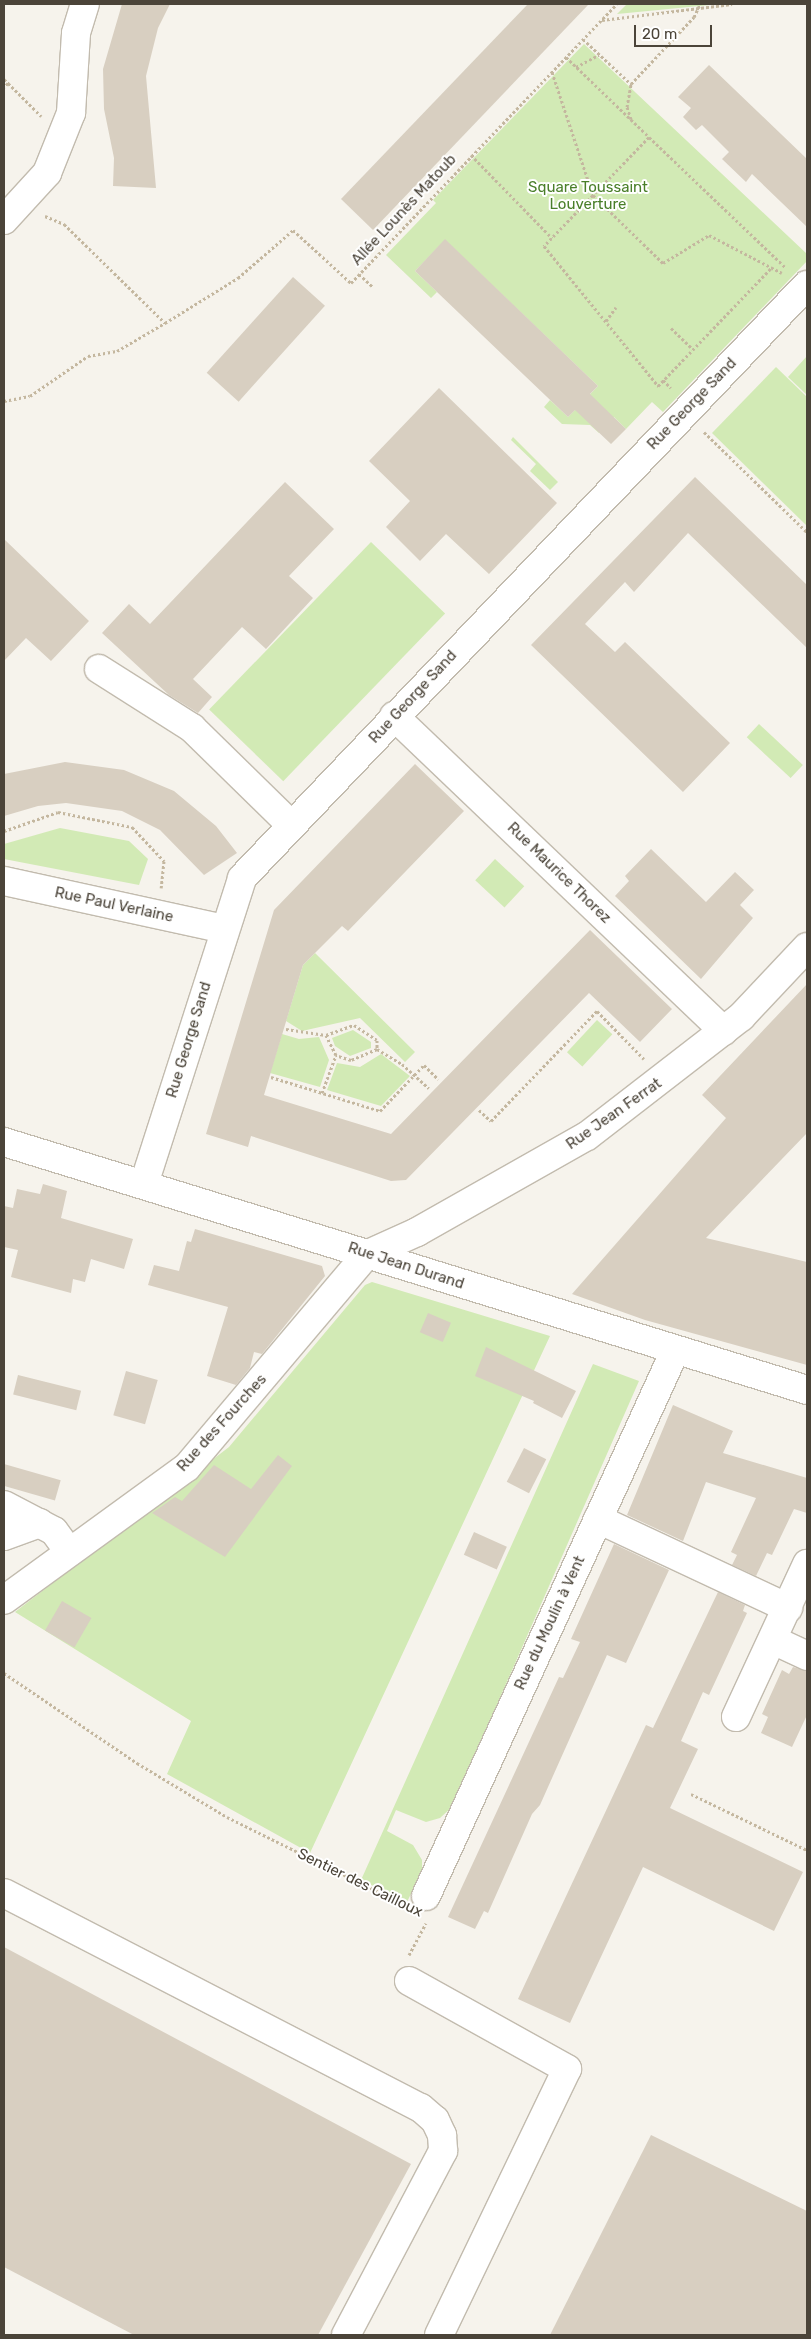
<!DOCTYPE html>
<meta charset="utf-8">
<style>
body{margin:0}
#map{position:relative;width:811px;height:2339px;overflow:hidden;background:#f6f3ec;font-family:Rubik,sans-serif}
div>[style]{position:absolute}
.green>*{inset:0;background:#d2eab5;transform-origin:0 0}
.building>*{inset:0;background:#d8cfc1;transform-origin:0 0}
.path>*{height:3px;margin-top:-1.5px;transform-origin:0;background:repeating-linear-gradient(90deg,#c4b79f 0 2.5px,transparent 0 5px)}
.roads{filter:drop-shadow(1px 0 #c2bbae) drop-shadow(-1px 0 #c2bbae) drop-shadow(0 1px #c2bbae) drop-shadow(0 -1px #c2bbae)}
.minor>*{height:28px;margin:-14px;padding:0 14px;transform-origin:14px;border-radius:14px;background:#fff}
span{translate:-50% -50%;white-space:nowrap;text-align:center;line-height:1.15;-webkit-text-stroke:4px #fff;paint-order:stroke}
.park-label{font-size:15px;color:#4a7f2a}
.street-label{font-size:15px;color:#4b4439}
.frame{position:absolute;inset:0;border:5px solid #4b4439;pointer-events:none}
.scale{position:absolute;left:634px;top:25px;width:78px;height:22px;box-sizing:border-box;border:2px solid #4b4439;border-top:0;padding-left:6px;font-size:15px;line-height:18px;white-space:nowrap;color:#4b4439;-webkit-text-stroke:4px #fff;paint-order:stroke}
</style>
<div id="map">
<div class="green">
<i style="clip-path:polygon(627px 4px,720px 4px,617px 14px)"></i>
<i style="clip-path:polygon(584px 44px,807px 254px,807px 261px,663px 412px,652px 402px,626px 429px,614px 417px,599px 433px,590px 425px,562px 424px,544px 407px,550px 400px,568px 417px,598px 386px,445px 240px,415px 271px,437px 292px,431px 298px,386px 255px,436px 203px,433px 200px)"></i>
<i style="clip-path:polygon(807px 356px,807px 395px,788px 377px)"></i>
<i style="clip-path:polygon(776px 367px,807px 397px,807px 526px,712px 433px)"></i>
<i style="clip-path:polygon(513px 437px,558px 482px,550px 490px,530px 471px,536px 464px,511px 440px)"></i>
<i style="left:371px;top:542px;width:103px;height:233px;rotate:44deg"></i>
<i style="left:759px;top:724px;width:60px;height:18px;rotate:43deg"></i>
<i style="clip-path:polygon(60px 828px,129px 841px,148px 859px,139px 885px,4px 859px,4px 844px)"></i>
<i style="left:495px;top:859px;width:40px;height:29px;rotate:43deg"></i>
<i style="clip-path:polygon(315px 953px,415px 1052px,405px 1062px,360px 1018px,302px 1031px,286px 1021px,303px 965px)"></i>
<i style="left:597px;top:1020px;width:21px;height:44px;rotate:43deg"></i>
<i style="clip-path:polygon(353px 1030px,371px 1042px,371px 1048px,350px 1056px,335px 1046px,332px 1038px)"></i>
<i style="clip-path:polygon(282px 1034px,299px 1039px,319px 1037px,329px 1060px,320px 1087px,270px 1073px)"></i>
<i style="clip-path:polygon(381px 1054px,410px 1076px,381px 1106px,327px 1090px,337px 1063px,360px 1067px)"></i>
<i style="clip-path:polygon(372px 1282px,550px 1336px,310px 1853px,167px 1774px,191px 1721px,15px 1612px,229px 1447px,365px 1285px)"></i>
<i style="clip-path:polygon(593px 1364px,639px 1381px,452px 1807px,440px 1818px,426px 1822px,396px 1810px,387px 1831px,413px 1845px,422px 1860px,422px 1871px,407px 1902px,361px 1880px)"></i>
</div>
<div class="building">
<i style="clip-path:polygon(122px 4px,170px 4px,158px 28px,146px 76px,156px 188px,113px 186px,114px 158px,104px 109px,103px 69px)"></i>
<i style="clip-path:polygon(528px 4px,589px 4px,373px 230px,341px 199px)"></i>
<i style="clip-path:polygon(709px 65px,807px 159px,807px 227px,752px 174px,746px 182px,722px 159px,729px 152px,702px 125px,696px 130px,683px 117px,691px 108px,678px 97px)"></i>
<i style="clip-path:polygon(445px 239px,598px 386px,590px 394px,626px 429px,611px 444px,575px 410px,568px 417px,415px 271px)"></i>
<i style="left:293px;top:277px;width:43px;height:129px;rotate:42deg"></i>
<i style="clip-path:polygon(439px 388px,557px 503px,489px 574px,446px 534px,420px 561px,386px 527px,410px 501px,369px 461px)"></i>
<i style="clip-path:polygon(695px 477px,807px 585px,807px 648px,688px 533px,634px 592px,625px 582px,585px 624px,615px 652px,625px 642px,730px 743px,683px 792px,531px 645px)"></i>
<i style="clip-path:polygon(285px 482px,334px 529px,289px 576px,313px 598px,266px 649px,242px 627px,193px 679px,212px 697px,198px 713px,169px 695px,102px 633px,129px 604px,150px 624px)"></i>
<i style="clip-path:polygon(4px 539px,89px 621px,51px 661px,26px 638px,4px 661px)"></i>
<i style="clip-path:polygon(65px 762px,124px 770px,174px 791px,216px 826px,237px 853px,204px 875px,160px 830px,122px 811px,66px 803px,38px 806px,4px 816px,4px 774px)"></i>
<i style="clip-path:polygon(415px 764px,464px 811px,348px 931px,342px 926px,303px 965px,264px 1095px,391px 1134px,590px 930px,672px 1009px,640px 1042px,589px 993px,406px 1180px,391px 1181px,251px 1136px,248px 1147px,206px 1134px,274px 910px)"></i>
<i style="clip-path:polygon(651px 849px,706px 902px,735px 872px,754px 890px,740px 905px,753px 918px,701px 979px,615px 896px,629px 881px,625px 876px)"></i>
<i style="clip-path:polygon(807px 984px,807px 1133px,706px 1238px,807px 1262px,807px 1365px,645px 1320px,572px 1294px,726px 1118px,702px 1095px)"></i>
<i style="clip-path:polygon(43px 1184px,67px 1191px,61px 1218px,133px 1239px,124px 1269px,91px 1259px,85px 1282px,73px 1279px,71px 1293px,11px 1277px,18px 1250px,4px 1247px,4px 1206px,13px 1208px,17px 1189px,40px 1194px)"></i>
<i style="clip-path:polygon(195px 1229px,322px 1266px,325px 1276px,262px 1354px,254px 1352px,250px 1368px,236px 1385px,207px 1376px,228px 1307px,148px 1285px,154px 1265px,179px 1271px,187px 1241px,191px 1242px)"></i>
<i style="left:428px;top:1313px;width:25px;height:21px;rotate:23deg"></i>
<i style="clip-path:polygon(486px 1347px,576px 1391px,562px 1418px,533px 1403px,534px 1401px,475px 1376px)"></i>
<i style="left:126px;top:1371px;width:33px;height:46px;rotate:16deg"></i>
<i style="left:18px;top:1375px;width:65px;height:20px;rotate:14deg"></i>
<i style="clip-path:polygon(673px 1405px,733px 1431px,723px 1453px,807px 1478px,807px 1513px,794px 1509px,772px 1555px,767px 1553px,756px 1576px,732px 1565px,737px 1555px,731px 1552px,756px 1498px,706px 1482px,683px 1541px,627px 1515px)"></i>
<i style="left:524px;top:1448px;width:25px;height:38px;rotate:27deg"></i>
<i style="clip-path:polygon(278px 1455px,292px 1466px,225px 1557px,152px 1513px,175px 1497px,182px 1501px,214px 1465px,251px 1489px)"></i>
<i style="left:4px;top:1464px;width:59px;height:21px;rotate:16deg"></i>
<i style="left:474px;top:1532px;width:36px;height:25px;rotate:24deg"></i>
<i style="clip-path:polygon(614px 1544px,669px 1570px,626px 1663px,607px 1655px,540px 1805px,532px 1814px,488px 1913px,484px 1911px,475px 1929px,448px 1917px,559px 1677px,563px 1678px,580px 1642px,571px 1639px)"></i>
<i style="clip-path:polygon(718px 1592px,745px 1605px,743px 1611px,747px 1613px,709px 1695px,703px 1692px,681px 1741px,698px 1749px,670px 1808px,803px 1872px,774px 1931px,643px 1867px,570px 2023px,518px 1999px,646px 1725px,653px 1728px)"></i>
<i style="left:62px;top:1601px;width:34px;height:34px;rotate:30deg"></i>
<i style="clip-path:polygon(793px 1667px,807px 1671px,807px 1715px,792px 1747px,761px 1733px,768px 1717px,762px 1714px,782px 1670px,789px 1674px)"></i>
<i style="clip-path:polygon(4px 1947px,411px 2164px,318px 2335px,134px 2335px,4px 2267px)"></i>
<i style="clip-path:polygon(651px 2135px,807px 2211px,807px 2335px,550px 2335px)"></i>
</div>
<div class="path">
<i style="left:602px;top:20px;width:131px;rotate:-7deg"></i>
<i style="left:583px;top:39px;width:66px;rotate:43.2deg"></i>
<i style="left:566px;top:57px;width:115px;rotate:43.9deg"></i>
<i style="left:649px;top:137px;width:81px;rotate:134deg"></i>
<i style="left:593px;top:195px;width:98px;rotate:44.2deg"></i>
<i style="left:663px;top:263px;width:54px;rotate:-31.3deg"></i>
<i style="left:709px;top:235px;width:82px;rotate:27.5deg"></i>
<i style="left:576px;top:67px;width:26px;rotate:-28deg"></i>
<i style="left:552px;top:72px;width:130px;rotate:71.6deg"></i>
<i style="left:593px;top:195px;width:71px;rotate:133.9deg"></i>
<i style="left:544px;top:246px;width:181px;rotate:50.8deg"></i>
<i style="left:658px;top:386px;width:165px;rotate:-46.2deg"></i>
<i style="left:4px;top:79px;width:6px;rotate:45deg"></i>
<i style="left:8px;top:83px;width:6px;rotate:135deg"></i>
<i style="left:8px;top:83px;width:47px;rotate:45deg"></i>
<i style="left:631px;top:119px;width:13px;rotate:-108deg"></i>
<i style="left:627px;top:107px;width:23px;rotate:-80deg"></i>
<i style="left:631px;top:84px;width:92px;rotate:-46.8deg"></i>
<i style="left:694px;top:17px;width:14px;rotate:-65deg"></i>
<i style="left:649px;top:137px;width:190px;rotate:43.7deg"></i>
<i style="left:471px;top:155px;width:116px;rotate:45.7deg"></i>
<i style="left:45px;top:216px;width:21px;rotate:23deg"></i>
<i style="left:64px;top:224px;width:141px;rotate:44.4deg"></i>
<i style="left:359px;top:274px;width:18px;rotate:43deg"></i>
<i style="left:606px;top:321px;width:17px;rotate:-54deg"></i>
<i style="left:671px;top:328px;width:30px;rotate:44deg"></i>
<i style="left:663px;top:380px;width:11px;rotate:45deg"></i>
<i style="left:4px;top:401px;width:26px;rotate:-11deg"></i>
<i style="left:30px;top:396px;width:70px;rotate:-34.6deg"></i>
<i style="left:88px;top:356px;width:29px;rotate:-10deg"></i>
<i style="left:117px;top:351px;width:56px;rotate:-30.3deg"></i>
<i style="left:165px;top:323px;width:86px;rotate:-31.7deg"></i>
<i style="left:238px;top:278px;width:73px;rotate:-41.1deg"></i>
<i style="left:293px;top:230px;width:79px;rotate:42.4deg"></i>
<i style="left:351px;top:283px;width:385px;rotate:-46.4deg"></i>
<i style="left:704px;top:432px;width:144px;rotate:44.2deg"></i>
<i style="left:4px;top:831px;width:57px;rotate:-19.4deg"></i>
<i style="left:58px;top:812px;width:76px;rotate:11.5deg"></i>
<i style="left:132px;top:827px;width:47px;rotate:46.7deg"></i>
<i style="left:164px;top:861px;width:27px;rotate:96deg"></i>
<i style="left:286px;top:1029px;width:40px;rotate:8.5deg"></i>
<i style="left:326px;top:1035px;width:30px;rotate:-20deg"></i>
<i style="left:354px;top:1025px;width:27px;rotate:33deg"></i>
<i style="left:377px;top:1040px;width:9px;rotate:90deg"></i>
<i style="left:377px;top:1049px;width:28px;rotate:157deg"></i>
<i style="left:351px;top:1060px;width:16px;rotate:-162deg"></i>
<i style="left:336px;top:1055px;width:22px;rotate:-117deg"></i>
<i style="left:377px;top:1049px;width:29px;rotate:31deg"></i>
<i style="left:402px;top:1064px;width:36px;rotate:42deg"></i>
<i style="left:271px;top:1077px;width:114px;rotate:17.3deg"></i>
<i style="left:380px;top:1111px;width:64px;rotate:-46.3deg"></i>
<i style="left:424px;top:1065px;width:20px;rotate:45deg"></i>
<i style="left:322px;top:1093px;width:40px;rotate:-69.8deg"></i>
<i style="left:479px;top:1110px;width:16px;rotate:43deg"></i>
<i style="left:491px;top:1121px;width:153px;rotate:-46.1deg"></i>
<i style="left:597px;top:1011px;width:67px;rotate:45.6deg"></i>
<i style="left:4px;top:1673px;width:161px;rotate:34.1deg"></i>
<i style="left:137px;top:1763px;width:105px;rotate:31deg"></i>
<i style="left:227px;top:1817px;width:194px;rotate:26.3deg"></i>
<i style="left:691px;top:1794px;width:129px;rotate:25.8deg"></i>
<i style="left:409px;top:1955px;width:36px;rotate:-62deg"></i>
</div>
<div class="roads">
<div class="minor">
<i style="left:4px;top:220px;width:64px;rotate:-47.5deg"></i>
<i style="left:47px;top:173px;width:65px;rotate:-68.2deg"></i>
<i style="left:71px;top:113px;width:80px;rotate:-86.4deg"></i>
<i style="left:76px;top:33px;width:30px;rotate:-73deg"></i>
<i style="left:99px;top:669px;width:110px;rotate:32.4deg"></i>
<i style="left:192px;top:728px;width:139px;rotate:44.4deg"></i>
<i style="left:394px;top:716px;width:456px;rotate:43.7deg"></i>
<i style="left:4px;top:881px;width:225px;rotate:12.3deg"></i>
<i style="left:4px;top:1142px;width:840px;rotate:17.16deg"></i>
<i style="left:144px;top:1184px;width:321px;rotate:-72.2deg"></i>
<i style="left:242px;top:878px;width:819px;rotate:-46.39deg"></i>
<i style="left:4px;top:1505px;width:56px;rotate:27.5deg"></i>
<i style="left:54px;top:1531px;width:26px;rotate:54deg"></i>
<i style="left:598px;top:1519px;width:210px;rotate:25.1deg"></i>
<i style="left:4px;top:1536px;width:38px;rotate:-20deg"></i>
<i style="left:4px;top:1600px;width:226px;rotate:-36deg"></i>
<i style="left:187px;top:1467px;width:277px;rotate:-49.8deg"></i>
<i style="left:366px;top:1255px;width:56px;rotate:-24.3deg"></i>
<i style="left:417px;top:1232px;width:195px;rotate:-29.5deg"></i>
<i style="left:587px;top:1136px;width:195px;rotate:-37.7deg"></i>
<i style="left:741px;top:1017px;width:96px;rotate:-46.7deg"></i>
<i style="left:773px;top:1640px;width:38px;rotate:25deg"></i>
<i style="left:736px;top:1717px;width:169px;rotate:-65.1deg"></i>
<i style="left:4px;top:1893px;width:469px;rotate:27.3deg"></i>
<i style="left:421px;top:2108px;width:18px;rotate:41deg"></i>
<i style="left:435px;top:2120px;width:17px;rotate:65deg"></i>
<i style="left:442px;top:2135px;width:16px;rotate:86deg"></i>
<i style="left:443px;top:2151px;width:208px;rotate:117.8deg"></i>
<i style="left:426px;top:1896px;width:599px;rotate:-65.45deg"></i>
<i style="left:409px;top:1981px;width:181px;rotate:29.1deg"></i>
<i style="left:567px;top:2069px;width:295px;rotate:115.7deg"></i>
</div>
</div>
<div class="park-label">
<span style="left:588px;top:196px">Square Toussaint<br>Louverture</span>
</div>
<div class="street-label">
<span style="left:404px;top:210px;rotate:-47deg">Allée Lounès Matoub</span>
<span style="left:692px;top:404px;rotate:-46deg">Rue George Sand</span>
<span style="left:413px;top:697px;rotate:-47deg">Rue George Sand</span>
<span style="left:559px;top:873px;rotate:44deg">Rue Maurice Thorez</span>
<span style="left:114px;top:905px;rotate:12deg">Rue Paul Verlaine</span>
<span style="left:189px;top:1040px;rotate:-73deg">Rue George Sand</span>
<span style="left:614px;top:1114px;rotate:-35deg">Rue Jean Ferrat</span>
<span style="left:406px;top:1266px;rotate:18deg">Rue Jean Durand</span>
<span style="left:222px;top:1423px;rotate:-48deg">Rue des Fourches</span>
<span style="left:550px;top:1623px;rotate:-65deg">Rue du Moulin à Vent</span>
<span style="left:360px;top:1883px;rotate:26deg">Sentier des Cailloux</span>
</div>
<div class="frame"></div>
<div class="scale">20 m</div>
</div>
